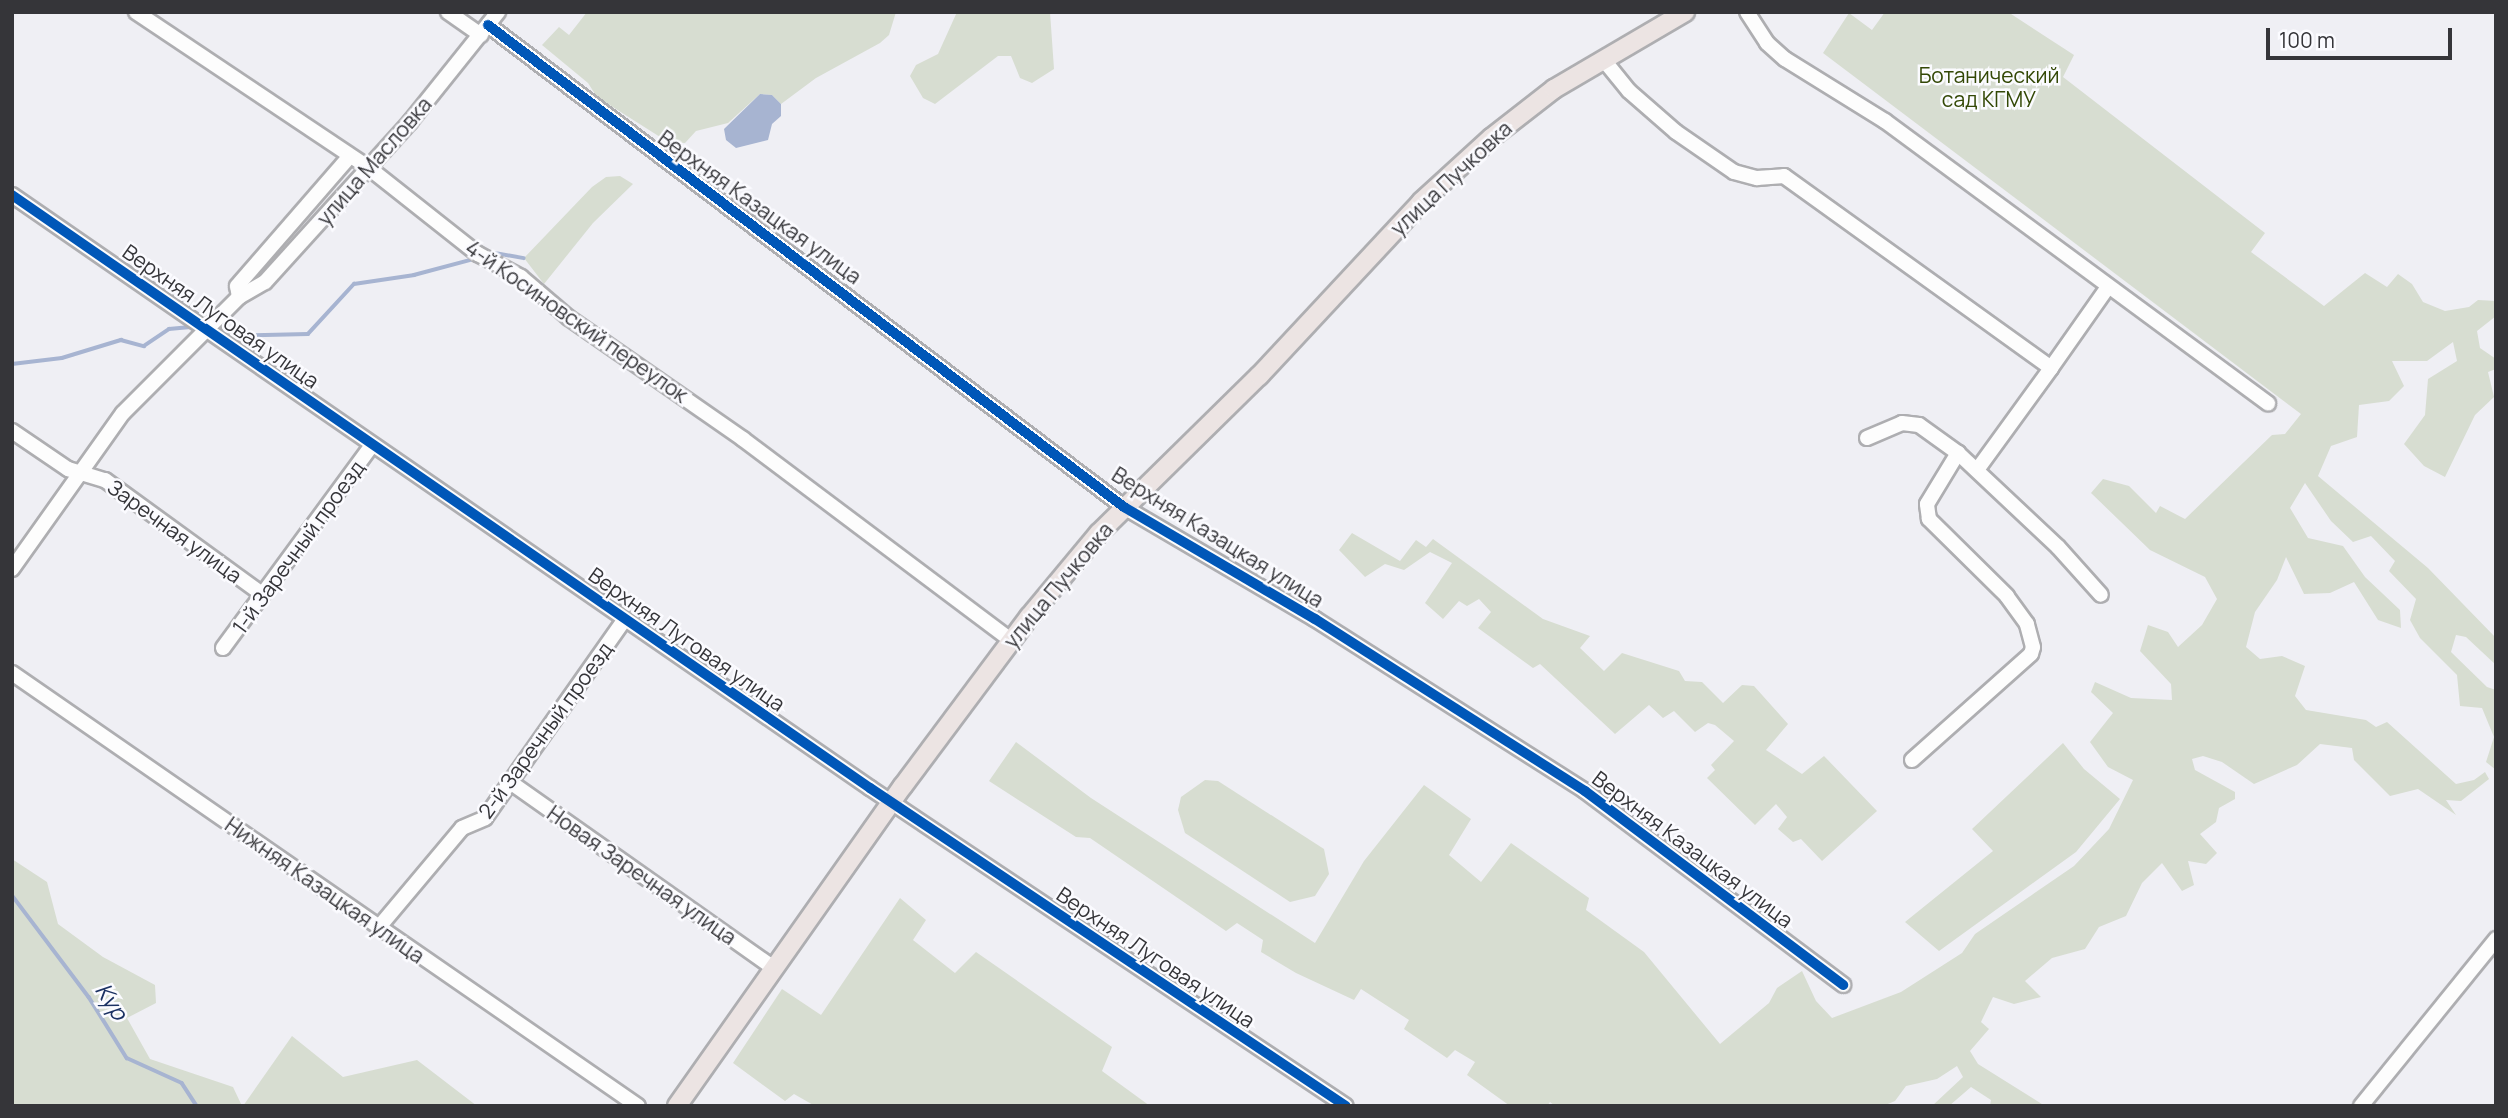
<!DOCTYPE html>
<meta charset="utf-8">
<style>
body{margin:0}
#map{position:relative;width:2508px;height:1118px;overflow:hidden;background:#efeff4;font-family:Manrope,sans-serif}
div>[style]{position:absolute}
.green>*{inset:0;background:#d7ddd1}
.water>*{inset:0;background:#a7b4d1}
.stream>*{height:3.5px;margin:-1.75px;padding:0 1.75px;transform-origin:1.75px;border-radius:1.75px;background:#a7b4d1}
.roads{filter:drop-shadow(2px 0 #aeaeb1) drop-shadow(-2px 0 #aeaeb1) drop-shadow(0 2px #aeaeb1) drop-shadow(0 -2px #aeaeb1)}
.minor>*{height:14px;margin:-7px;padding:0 7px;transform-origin:7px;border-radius:7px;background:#fdfdfd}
.major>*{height:18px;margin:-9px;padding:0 9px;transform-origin:9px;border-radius:9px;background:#ece4e3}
.cycleway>*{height:10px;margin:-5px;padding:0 5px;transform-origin:5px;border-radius:5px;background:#0057b8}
span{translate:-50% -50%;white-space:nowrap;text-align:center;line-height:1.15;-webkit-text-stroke:5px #fbfbff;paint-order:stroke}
.park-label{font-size:21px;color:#334806}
.street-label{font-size:21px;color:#353539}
.water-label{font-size:23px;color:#1c3263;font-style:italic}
.frame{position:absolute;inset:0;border:14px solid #353539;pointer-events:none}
.scale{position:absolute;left:2266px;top:28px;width:186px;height:32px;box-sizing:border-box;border:4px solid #353539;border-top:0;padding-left:9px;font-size:21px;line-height:24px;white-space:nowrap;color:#353539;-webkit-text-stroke:5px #fbfbff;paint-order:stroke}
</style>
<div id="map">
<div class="green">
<i style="clip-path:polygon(587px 12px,896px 12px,889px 35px,880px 43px,816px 78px,781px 104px,772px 95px,760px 94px,728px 123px,696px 131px,685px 143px,668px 142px,597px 97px,588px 83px,542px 45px,559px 27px,569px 35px)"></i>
<i style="clip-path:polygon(957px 12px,1050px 12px,1054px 69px,1032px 83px,1020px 78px,1011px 56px,998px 56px,935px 104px,923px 98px,910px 76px,916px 65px,938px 54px)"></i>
<i style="clip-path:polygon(1885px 12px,2008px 12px,2074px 55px,2063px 77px,2265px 233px,2251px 252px,2324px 306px,2365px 273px,2387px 287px,2398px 274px,2412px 284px,2423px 302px,2445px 311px,2469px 307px,2478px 300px,2496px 301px,2496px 316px,2477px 331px,2480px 348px,2496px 359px,2496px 369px,2488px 372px,2494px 397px,2475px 415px,2445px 477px,2424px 466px,2404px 444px,2425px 415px,2428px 379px,2457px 361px,2453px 342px,2427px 361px,2392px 361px,2404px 386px,2389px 401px,2359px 405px,2357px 437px,2331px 446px,2318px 476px,2428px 568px,2496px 638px,2496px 665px,2466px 637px,2456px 635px,2451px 652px,2487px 687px,2496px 690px,2496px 770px,2486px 762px,2494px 737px,2482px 708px,2460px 706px,2457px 675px,2420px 638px,2410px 620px,2416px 599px,2389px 571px,2395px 561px,2371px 536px,2353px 542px,2331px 521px,2305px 483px,2290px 508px,2308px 538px,2343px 546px,2365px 577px,2400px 610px,2401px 628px,2378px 620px,2354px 582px,2330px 593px,2304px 594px,2286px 557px,2277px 580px,2255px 612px,2246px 647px,2260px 659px,2282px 656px,2305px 666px,2295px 696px,2306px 710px,2366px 720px,2376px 727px,2387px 722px,2456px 784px,2474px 780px,2485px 772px,2489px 779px,2461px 801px,2446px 800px,2456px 815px,2418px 789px,2390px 796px,2354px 760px,2352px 748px,2320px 744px,2297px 765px,2254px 784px,2222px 762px,2203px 756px,2192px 759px,2195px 770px,2235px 792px,2235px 799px,2219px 808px,2216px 822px,2200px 834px,2217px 853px,2206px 864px,2188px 861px,2194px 885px,2182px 891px,2162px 863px,2142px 883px,2126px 916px,2099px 927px,2085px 949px,2052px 958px,2025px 981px,2041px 997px,2014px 1004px,1993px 997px,1981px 1022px,1989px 1029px,1970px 1051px,1978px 1064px,2045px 1106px,1990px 1106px,1991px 1100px,1971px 1087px,1949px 1106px,1932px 1106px,1963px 1077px,1957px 1066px,1937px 1079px,1906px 1086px,1895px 1101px,1883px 1106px,1555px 1106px,1550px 1102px,1547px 1106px,1510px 1106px,1467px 1075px,1475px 1062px,1455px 1050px,1447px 1058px,1404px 1029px,1409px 1020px,1361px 989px,1354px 1000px,1296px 973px,1261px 952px,1263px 940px,1237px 923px,1226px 931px,1090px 838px,1076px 837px,989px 781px,1016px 742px,1091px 798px,1315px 943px,1364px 861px,1424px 785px,1471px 819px,1449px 855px,1481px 882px,1511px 843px,1589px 898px,1586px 910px,1644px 952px,1720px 1044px,1769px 1003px,1777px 988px,1802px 971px,1816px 1001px,1832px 1018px,1901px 992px,1962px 953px,1975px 934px,2074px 866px,2109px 829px,2133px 780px,2108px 767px,2090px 742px,2113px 713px,2091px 692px,2095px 682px,2131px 698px,2172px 700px,2171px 684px,2140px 651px,2148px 625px,2168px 632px,2178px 647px,2202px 625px,2217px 599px,2205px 577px,2150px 550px,2091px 493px,2103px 479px,2129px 486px,2156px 513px,2160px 506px,2185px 519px,2272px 435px,2285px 434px,2301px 414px,1823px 53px,1849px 13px,1872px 30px)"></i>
<i style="clip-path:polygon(620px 176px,633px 184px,593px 223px,544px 284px,524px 258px,592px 187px,606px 177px)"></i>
<i style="clip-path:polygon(1352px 533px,1400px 561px,1416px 540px,1426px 547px,1433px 539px,1543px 619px,1590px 636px,1580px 648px,1604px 671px,1622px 653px,1679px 671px,1685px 681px,1702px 682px,1723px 703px,1742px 685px,1754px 686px,1788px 724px,1766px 750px,1802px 774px,1824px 756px,1877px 811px,1822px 861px,1801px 839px,1793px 842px,1778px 829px,1787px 817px,1776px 804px,1755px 825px,1707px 778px,1715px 770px,1711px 765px,1734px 741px,1715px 725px,1708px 723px,1695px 732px,1674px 711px,1663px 718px,1649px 705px,1615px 734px,1540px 664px,1533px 668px,1478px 628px,1491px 612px,1479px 599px,1467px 606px,1459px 601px,1443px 619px,1425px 603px,1452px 563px,1430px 552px,1404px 570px,1385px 564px,1365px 577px,1339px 550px)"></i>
<i style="clip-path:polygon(2063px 743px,2084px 769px,2120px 799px,2076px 852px,1939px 951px,1905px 922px,1993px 851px,1972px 829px)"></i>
<i style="clip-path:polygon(1205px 780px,1218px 781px,1324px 849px,1329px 874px,1315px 896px,1290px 902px,1185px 833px,1178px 810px,1181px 797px)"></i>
<i style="clip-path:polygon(12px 859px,47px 882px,58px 924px,103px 957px,155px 985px,156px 1003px,127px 1018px,150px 1059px,233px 1087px,242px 1106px,12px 1106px)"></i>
<i style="clip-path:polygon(900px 898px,926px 920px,913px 940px,955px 973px,976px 952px,1112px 1047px,1102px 1071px,1150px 1106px,815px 1106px,794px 1094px,785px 1101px,733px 1063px,782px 989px,821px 1015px)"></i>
<i style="clip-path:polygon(292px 1036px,343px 1077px,417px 1060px,477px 1106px,243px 1106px)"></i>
</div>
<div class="water">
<i style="clip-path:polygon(760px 94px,772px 95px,781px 104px,781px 116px,772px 124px,768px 140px,736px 148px,726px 140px,724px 129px)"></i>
</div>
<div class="stream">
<i style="left:495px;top:253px;width:29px;rotate:10deg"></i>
<i style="left:226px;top:336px;width:82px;rotate:-1.4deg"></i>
<i style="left:308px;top:334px;width:68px;rotate:-47.4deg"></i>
<i style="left:354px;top:284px;width:61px;rotate:-8.5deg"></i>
<i style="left:414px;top:275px;width:62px;rotate:-14.9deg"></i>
<i style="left:12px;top:364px;width:50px;rotate:-6.8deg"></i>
<i style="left:62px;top:358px;width:62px;rotate:-17deg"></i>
<i style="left:121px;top:340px;width:24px;rotate:15deg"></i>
<i style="left:144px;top:346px;width:30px;rotate:-34deg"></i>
<i style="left:169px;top:329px;width:24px;rotate:-5deg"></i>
<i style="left:12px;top:895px;width:128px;rotate:53deg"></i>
<i style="left:89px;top:997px;width:72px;rotate:58.1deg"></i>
<i style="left:127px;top:1058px;width:60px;rotate:24.4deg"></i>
<i style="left:182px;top:1083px;width:27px;rotate:57deg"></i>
</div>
<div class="roads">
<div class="minor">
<i style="left:136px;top:12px;width:280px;rotate:33.8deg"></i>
<i style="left:369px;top:168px;width:139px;rotate:38.3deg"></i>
<i style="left:478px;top:254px;width:49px;rotate:28.1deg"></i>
<i style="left:521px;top:277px;width:63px;rotate:40.5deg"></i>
<i style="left:569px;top:318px;width:212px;rotate:34.8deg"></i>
<i style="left:743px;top:439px;width:335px;rotate:36.9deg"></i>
<i style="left:448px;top:12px;width:40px;rotate:34.9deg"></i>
<i style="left:1747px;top:12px;width:37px;rotate:57deg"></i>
<i style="left:1767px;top:43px;width:24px;rotate:42deg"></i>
<i style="left:1785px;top:59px;width:118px;rotate:31.8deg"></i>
<i style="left:1885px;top:121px;width:476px;rotate:36.4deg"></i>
<i style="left:488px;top:25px;width:798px;rotate:37.16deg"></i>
<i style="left:1124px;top:507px;width:221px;rotate:30.4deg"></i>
<i style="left:1315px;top:619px;width:320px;rotate:32.5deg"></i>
<i style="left:1585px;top:791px;width:323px;rotate:36.9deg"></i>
<i style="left:1603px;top:59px;width:41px;rotate:50.9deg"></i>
<i style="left:1629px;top:91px;width:62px;rotate:41.1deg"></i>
<i style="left:1676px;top:132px;width:70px;rotate:34.6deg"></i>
<i style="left:1734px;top:172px;width:24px;rotate:15deg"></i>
<i style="left:1757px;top:178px;width:27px;rotate:-4deg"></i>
<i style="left:1784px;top:176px;width:329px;rotate:35.7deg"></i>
<i style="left:2051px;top:368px;width:99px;rotate:-54.9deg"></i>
<i style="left:12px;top:195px;width:1043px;rotate:34.65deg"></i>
<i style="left:870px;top:788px;width:572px;rotate:33.75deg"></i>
<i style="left:239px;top:297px;width:11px;rotate:-100deg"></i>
<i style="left:237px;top:286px;width:172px;rotate:-49deg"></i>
<i style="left:12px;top:431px;width:68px;rotate:34.2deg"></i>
<i style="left:68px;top:469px;width:39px;rotate:17deg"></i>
<i style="left:105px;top:480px;width:195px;rotate:36deg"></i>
<i style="left:1867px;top:438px;width:38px;rotate:-23deg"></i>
<i style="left:1902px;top:423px;width:17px;rotate:7deg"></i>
<i style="left:1919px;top:425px;width:48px;rotate:35.7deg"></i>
<i style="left:1958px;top:453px;width:137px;rotate:43.2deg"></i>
<i style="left:2058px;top:547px;width:64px;rotate:48.1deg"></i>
<i style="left:1977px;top:470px;width:126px;rotate:-54deg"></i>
<i style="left:12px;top:569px;width:191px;rotate:-54.6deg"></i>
<i style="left:123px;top:413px;width:164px;rotate:-45deg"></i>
<i style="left:239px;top:297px;width:30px;rotate:-30deg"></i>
<i style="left:265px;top:282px;width:216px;rotate:-47.8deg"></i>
<i style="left:410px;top:122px;width:141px;rotate:-51.3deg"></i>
<i style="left:223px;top:648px;width:252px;rotate:-53.7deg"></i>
<i style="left:12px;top:673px;width:761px;rotate:34.67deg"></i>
<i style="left:1912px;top:760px;width:159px;rotate:-41.7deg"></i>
<i style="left:2031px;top:654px;width:7px;rotate:-74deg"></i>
<i style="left:2033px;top:647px;width:24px;rotate:-105deg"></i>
<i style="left:2027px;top:624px;width:34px;rotate:-126deg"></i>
<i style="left:2007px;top:596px;width:110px;rotate:-135.4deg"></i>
<i style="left:1929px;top:519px;width:15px;rotate:-98deg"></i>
<i style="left:1927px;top:504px;width:60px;rotate:-58.7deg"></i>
<i style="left:510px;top:782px;width:324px;rotate:35.2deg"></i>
<i style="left:379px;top:927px;width:129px;rotate:-50deg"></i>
<i style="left:462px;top:828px;width:25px;rotate:-23deg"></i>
<i style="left:485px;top:818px;width:243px;rotate:-54.9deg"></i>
<i style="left:2361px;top:1106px;width:215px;rotate:-51deg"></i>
</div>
<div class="major">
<i style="left:677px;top:1106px;width:392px;rotate:-54.8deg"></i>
<i style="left:903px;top:786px;width:211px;rotate:-53.3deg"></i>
<i style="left:1029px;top:617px;width:109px;rotate:-50.2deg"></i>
<i style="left:1099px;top:533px;width:224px;rotate:-44.5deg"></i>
<i style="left:1259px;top:376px;width:238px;rotate:-47deg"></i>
<i style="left:1421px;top:202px;width:95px;rotate:-42.4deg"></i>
<i style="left:1491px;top:138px;width:80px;rotate:-37.9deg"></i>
<i style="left:1554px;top:89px;width:152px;rotate:-30.4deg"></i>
</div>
</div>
<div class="cycleway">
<i style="left:488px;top:25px;width:798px;rotate:37.16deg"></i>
<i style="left:1124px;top:507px;width:221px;rotate:30.4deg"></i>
<i style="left:1315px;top:619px;width:320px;rotate:32.5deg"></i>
<i style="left:1585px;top:791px;width:323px;rotate:36.9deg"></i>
<i style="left:12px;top:195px;width:1043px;rotate:34.65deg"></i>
<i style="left:870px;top:788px;width:572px;rotate:33.75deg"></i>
</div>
<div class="park-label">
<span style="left:1989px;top:87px">Ботанический<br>сад КГМУ</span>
</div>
<div class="street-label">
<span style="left:374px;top:161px;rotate:-49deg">улица Масловка</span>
<span style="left:1451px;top:178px;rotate:-43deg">улица Пучковка</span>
<span style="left:760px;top:207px;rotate:36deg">Верхняя Казацкая улица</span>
<span style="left:221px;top:316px;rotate:35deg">Верхняя Луговая улица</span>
<span style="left:577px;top:321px;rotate:35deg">4-й Косиновский переулок</span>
<span style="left:175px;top:531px;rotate:36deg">Заречная улица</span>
<span style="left:1218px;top:537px;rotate:32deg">Верхняя Казацкая улица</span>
<span style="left:298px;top:547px;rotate:-54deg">1-й Заречный проезд</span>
<span style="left:1058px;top:585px;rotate:-50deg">улица Пучковка</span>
<span style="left:687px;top:639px;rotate:35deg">Верхняя Луговая улица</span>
<span style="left:545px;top:730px;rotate:-54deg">2-й Заречный проезд</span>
<span style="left:1693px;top:849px;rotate:37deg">Верхняя Казацкая улица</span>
<span style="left:642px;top:875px;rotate:35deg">Новая Заречная улица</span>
<span style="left:325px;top:890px;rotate:35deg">Нижняя Казацкая улица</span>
<span style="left:1156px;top:957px;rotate:34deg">Верхняя Луговая улица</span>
</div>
<div class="water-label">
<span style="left:112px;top:1001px;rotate:57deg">Кур</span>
</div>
<div class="frame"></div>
<div class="scale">100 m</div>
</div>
